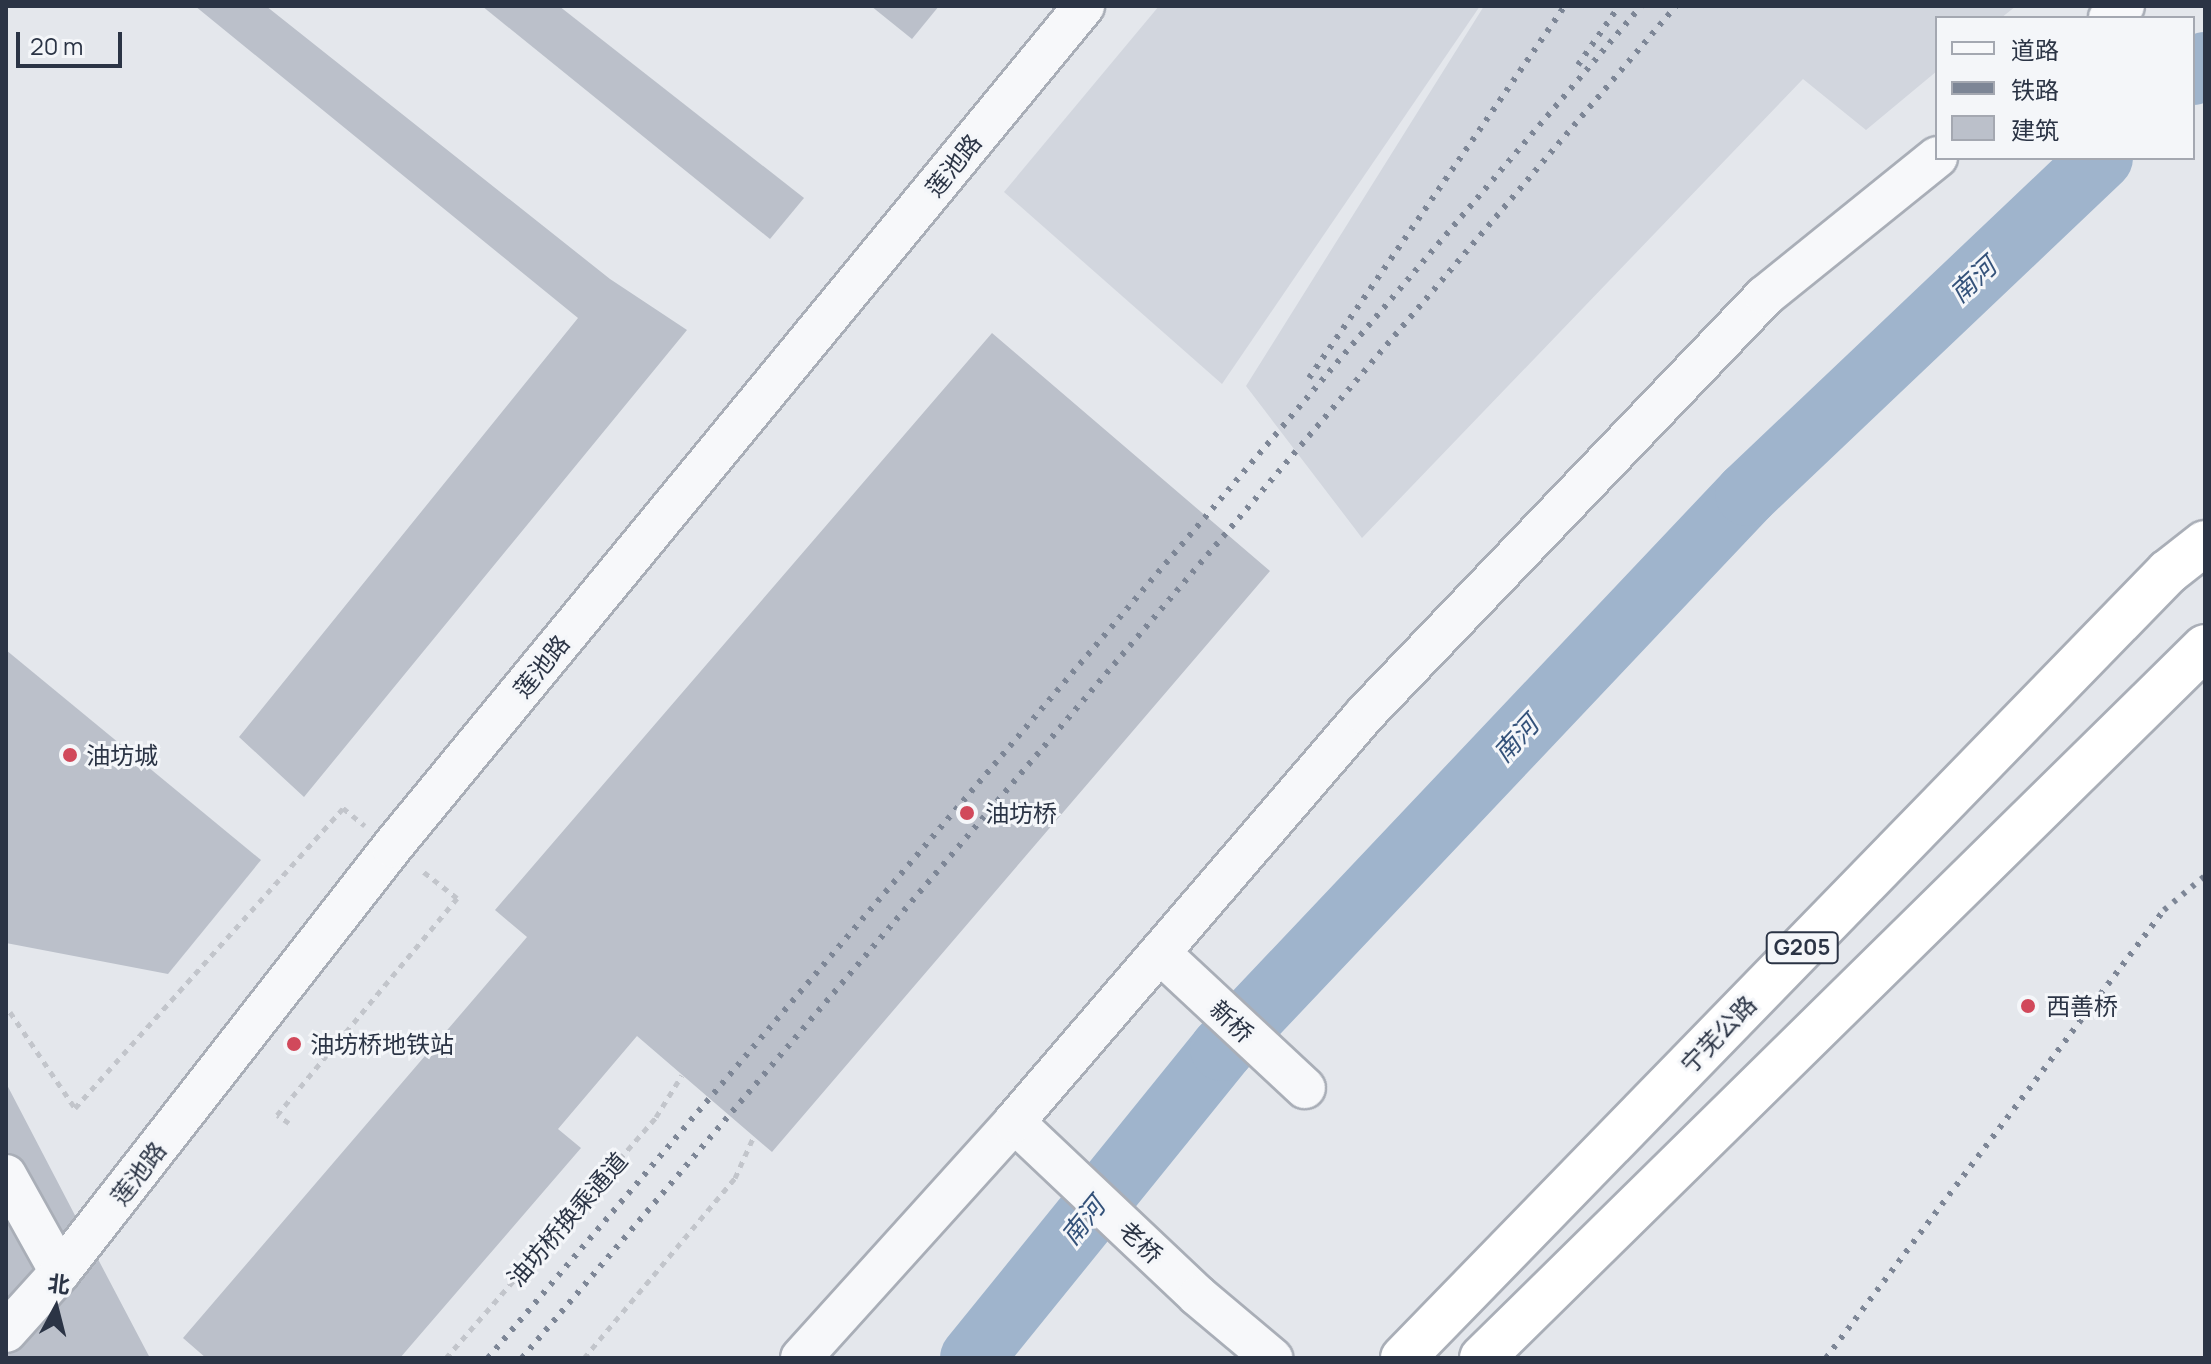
<!DOCTYPE html>
<meta charset="utf-8">
<style>
body{margin:0}
#map{position:relative;width:2211px;height:1364px;overflow:hidden;background:#e4e7ec;font-family:Manrope,"Noto Sans SC",sans-serif}
div>[style]{position:absolute}
.built>*{inset:0;background:#d2d6de}
.river>*{height:64px;margin:-32px;padding:0 32px;transform-origin:32px;border-radius:32px;background:#9fb4cc}
.building>*{inset:0;background:#bbc0ca}
.path>*{height:5px;margin-top:-2.5px;transform-origin:0;background:repeating-linear-gradient(90deg,#c2c5cb 0 6px,transparent 0 12px)}
.roads{filter:drop-shadow(2px 0 #a9aeb7) drop-shadow(-2px 0 #a9aeb7) drop-shadow(0 2px #a9aeb7) drop-shadow(0 -2px #a9aeb7)}
.minor>*{height:40px;margin:-20px;padding:0 20px;transform-origin:20px;border-radius:20px;background:#f7f8fa}
.highway>*{height:44px;margin:-22px;padding:0 22px;transform-origin:22px;border-radius:22px;background:#fff}
.rail>*{height:6px;margin-top:-3px;transform-origin:0;background:repeating-linear-gradient(90deg,#7d8696 0 4px,transparent 0 12px)}
.dots>*{width:22px;height:22px;translate:-50% -50%;box-sizing:border-box;border:4px solid #f4f6f9;border-radius:50%}
span{translate:-50% -50%;white-space:nowrap;text-align:center;line-height:1.15;-webkit-text-stroke:6px #f4f6f9;paint-order:stroke}
.shield-label span{padding:2px 6px;background:#f4f6f9;border:2px solid;border-radius:6px;-webkit-text-stroke-width:0}
.shield-label{font-size:22px;color:#2b3445;font-weight:700}
.street-label{font-size:24px;color:#2b3445}
.poi-label{font-size:24px;color:#2b3445}
.left{translate:0 -50%;text-align:left}
.water-label{font-size:26px;color:#34527a;font-style:italic}
.frame{position:absolute;inset:0;border:8px solid #2b3445;pointer-events:none}
.legend{position:absolute;left:1935px;top:16px;width:260px;height:144px;box-sizing:border-box;background:#f4f6f9;border:2px solid #a4a8b1;margin:0;padding:10px 14px;list-style:none;font-size:24px;color:#2b3445}
.legend li{display:flex;align-items:center;gap:16px;height:40px}
.legend b{width:40px;border:2px solid #a4a8b1}
.north{position:absolute;left:16px;top:1268px;width:80px;height:80px;-webkit-text-stroke:6px #f4f6f9;paint-order:stroke;rotate:7deg;font-size:22px;font-weight:700;line-height:32px;text-align:center;color:#2b3445}
.north::after{content:'';display:block;margin:auto;width:28px;height:36px;background:#2b3445;clip-path:polygon(50% 0,100% 100%,50% 72%,0 100%)}
.scale{position:absolute;left:16px;top:32px;width:106px;height:36px;box-sizing:border-box;border:4px solid #2b3445;border-top:0;padding-left:10px;font-size:24px;line-height:28px;white-space:nowrap;color:#2b3445;-webkit-text-stroke:6px #f4f6f9;paint-order:stroke}
</style>
<div id="map">
<div class="built">
<i style="clip-path:polygon(1159px 6px,1480px 6px,1222px 384px,1004px 192px)"></i>
<i style="clip-path:polygon(1484px 6px,2016px 6px,2001px 18px,1937px 18px,1937px 71px,1866px 130px,1803px 79px,1362px 538px,1246px 386px)"></i>
</div>
<div class="river">
<i style="left:2193px;top:73px;width:15px;rotate:-37deg"></i>
<i style="left:972px;top:1358px;width:397px;rotate:-51deg"></i>
<i style="left:1222px;top:1049px;width:764px;rotate:-46.59deg"></i>
<i style="left:1747px;top:494px;width:488px;rotate:-43.5deg"></i>
</div>
<div class="building">
<i style="clip-path:polygon(195px 6px,266px 6px,610px 279px,687px 330px,304px 797px,239px 737px,578px 318px)"></i>
<i style="clip-path:polygon(482px 6px,559px 6px,804px 198px,770px 239px)"></i>
<i style="clip-path:polygon(871px 6px,939px 6px,912px 39px)"></i>
<i style="clip-path:polygon(992px 333px,1270px 571px,772px 1152px,637px 1036px,558px 1129px,581px 1148px,400px 1358px,206px 1358px,183px 1338px,527px 937px,495px 910px)"></i>
<i style="clip-path:polygon(6px 650px,261px 860px,168px 974px,6px 943px)"></i>
<i style="clip-path:polygon(6px 1083px,79px 1223px,150px 1358px,6px 1358px)"></i>
</div>
<div class="path">
<i style="left:10px;top:1012px;width:116px;rotate:55.9deg"></i>
<i style="left:75px;top:1108px;width:402px;rotate:-48.2deg"></i>
<i style="left:343px;top:808px;width:28px;rotate:39deg"></i>
<i style="left:289px;top:1123px;width:14px;rotate:-146deg"></i>
<i style="left:277px;top:1115px;width:282px;rotate:-50.3deg"></i>
<i style="left:457px;top:898px;width:47px;rotate:-141.9deg"></i>
<i style="left:446px;top:1358px;width:320px;rotate:-48.9deg"></i>
<i style="left:656px;top:1117px;width:49px;rotate:-58.2deg"></i>
<i style="left:584px;top:1358px;width:235px;rotate:-50deg"></i>
<i style="left:735px;top:1178px;width:46px;rotate:-65.7deg"></i>
</div>
<div class="roads">
<div class="minor">
<i style="left:2109px;top:18px;width:19px;rotate:-39deg"></i>
<i style="left:1160px;top:953px;width:198px;rotate:43deg"></i>
<i style="left:1014px;top:1122px;width:253px;rotate:43.4deg"></i>
<i style="left:1198px;top:1296px;width:97px;rotate:40deg"></i>
<i style="left:6px;top:1175px;width:111px;rotate:60.9deg"></i>
<i style="left:6px;top:1332px;width:81px;rotate:-48deg"></i>
<i style="left:60px;top:1272px;width:539px;rotate:-52deg"></i>
<i style="left:392px;top:847px;width:1089px;rotate:-50.55deg"></i>
<i style="left:801px;top:1358px;width:318px;rotate:-47.9deg"></i>
<i style="left:1014px;top:1122px;width:538px;rotate:-49.29deg"></i>
<i style="left:1365px;top:714px;width:579px;rotate:-46.26deg"></i>
<i style="left:1765px;top:296px;width:221px;rotate:-38.9deg"></i>
</div>
<div class="highway">
<i style="left:1403px;top:1358px;width:1097px;rotate:-45.78deg"></i>
<i style="left:2168px;top:572px;width:47px;rotate:-38.1deg"></i>
<i style="left:1482px;top:1358px;width:1014px;rotate:-44.52deg"></i>
</div>
</div>
<div class="rail">
<i style="left:1578px;top:65px;width:72px;rotate:-55.2deg"></i>
<i style="left:1309px;top:378px;width:452px;rotate:-55.5deg"></i>
<i style="left:488px;top:1358px;width:1777px;rotate:-49.54deg"></i>
<i style="left:522px;top:1358px;width:1778px;rotate:-49.52deg"></i>
<i style="left:1826px;top:1358px;width:561px;rotate:-52.97deg"></i>
<i style="left:2164px;top:910px;width:53px;rotate:-39.7deg"></i>
</div>
<div class="dots">
<i style="left:70px;top:755px;background:#d1495b"></i>
<i style="left:967px;top:813px;background:#d1495b"></i>
<i style="left:2028px;top:1006px;background:#d1495b"></i>
<i style="left:294px;top:1044px;background:#d1495b"></i>
</div>
<div class="shield-label">
<span style="left:1802px;top:948px">G205</span>
</div>
<div class="street-label">
<span style="left:953px;top:165px;rotate:-51deg">莲池路</span>
<span style="left:541px;top:666px;rotate:-51deg">莲池路</span>
<span style="left:1232px;top:1021px;rotate:43deg">新桥</span>
<span style="left:1718px;top:1034px;rotate:-46deg">宁芜公路</span>
<span style="left:138px;top:1173px;rotate:-52deg">莲池路</span>
<span style="left:567px;top:1219px;rotate:-49deg">油坊桥换乘通道</span>
<span style="left:1141px;top:1242px;rotate:43deg">老桥</span>
</div>
<div class="poi-label">
<span class="left" style="left:86px;top:755px">油坊城</span>
<span class="left" style="left:985px;top:813px">油坊桥</span>
<span class="left" style="left:2046px;top:1006px">西善桥</span>
<span class="left" style="left:310px;top:1044px">油坊桥地铁站</span>
</div>
<div class="water-label">
<span style="left:1973px;top:280px;rotate:-43deg">南河</span>
<span style="left:1516px;top:739px;rotate:-47deg">南河</span>
<span style="left:1083px;top:1221px;rotate:-51deg">南河</span>
</div>
<div class="frame"></div>
<ul class="legend">
<li><b style="height:10px;background:#f7f8fa"></b>道路</li>
<li><b style="height:10px;background:#7d8696"></b>铁路</li>
<li><b style="height:22px;background:#bbc0ca"></b>建筑</li>
</ul>
<div class="north">北</div>
<div class="scale">20 m</div>
</div>
